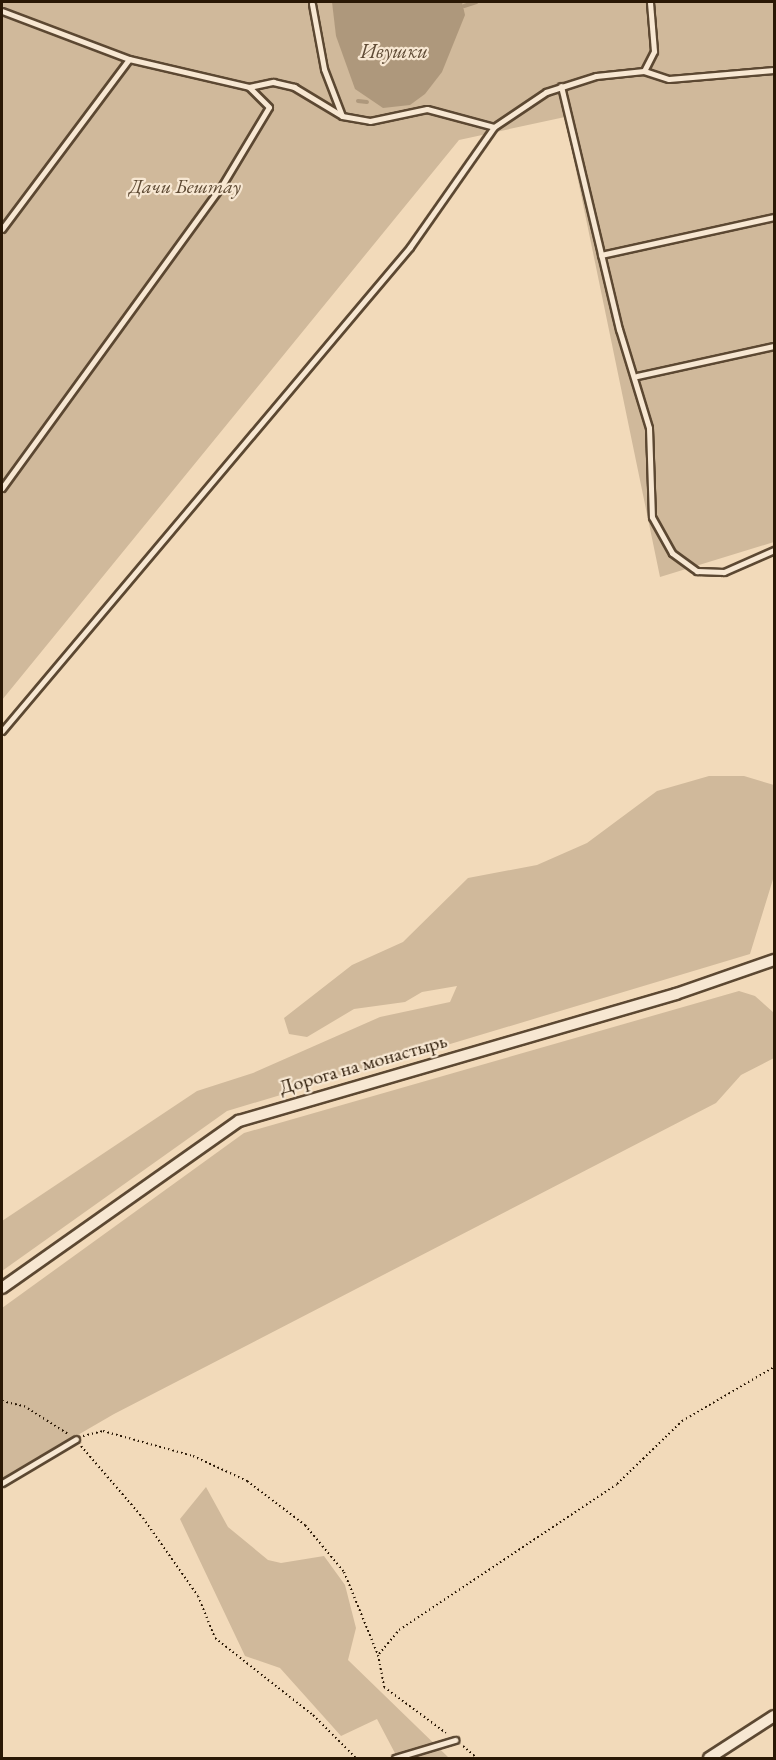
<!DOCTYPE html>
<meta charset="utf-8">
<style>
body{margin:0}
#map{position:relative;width:776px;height:1760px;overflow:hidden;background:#f2daba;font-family:"EB Garamond",serif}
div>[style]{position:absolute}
.green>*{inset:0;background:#d0b99b}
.water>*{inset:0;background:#ae987c}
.stream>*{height:4px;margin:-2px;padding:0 2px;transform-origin:2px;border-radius:2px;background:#ae987c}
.path>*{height:2px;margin-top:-1px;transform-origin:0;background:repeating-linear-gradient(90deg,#2a1805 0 1.5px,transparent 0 4.5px)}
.roads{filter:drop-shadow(2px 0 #5c4832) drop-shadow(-2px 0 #5c4832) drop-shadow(0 2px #5c4832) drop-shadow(0 -2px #5c4832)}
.lane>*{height:5px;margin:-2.5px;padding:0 2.5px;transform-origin:2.5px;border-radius:2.5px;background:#f7e7d2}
.street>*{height:10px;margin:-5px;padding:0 5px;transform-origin:5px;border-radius:5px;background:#f7e7d2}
span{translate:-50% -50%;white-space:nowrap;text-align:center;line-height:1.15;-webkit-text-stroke:4.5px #f7e7d2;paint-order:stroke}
.park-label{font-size:20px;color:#5c4832;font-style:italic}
.street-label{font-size:20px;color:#2a1805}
.water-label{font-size:21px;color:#5f4b35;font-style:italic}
.frame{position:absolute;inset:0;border:3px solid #2a1805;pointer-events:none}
</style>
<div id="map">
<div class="green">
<i style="clip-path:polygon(2px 2px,774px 2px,774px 542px,660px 577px,565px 117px,459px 140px,2px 700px)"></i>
<i style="clip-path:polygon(709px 776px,744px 776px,774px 785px,774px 876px,750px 954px,227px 1111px,2px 1271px,2px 1221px,197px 1091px,253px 1073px,380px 1017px,450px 1002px,457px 986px,422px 992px,405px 1002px,354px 1009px,307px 1037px,289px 1034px,284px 1018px,352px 965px,403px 942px,468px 878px,537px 865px,587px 843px,657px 791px)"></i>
<i style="clip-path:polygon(739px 991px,755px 996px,774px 1013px,774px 1058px,741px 1075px,716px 1103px,114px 1414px,2px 1479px,2px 1308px,244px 1133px)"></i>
<i style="clip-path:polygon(206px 1487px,228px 1527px,268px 1560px,281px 1563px,324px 1556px,345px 1585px,356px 1628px,348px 1660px,449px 1758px,397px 1757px,377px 1719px,341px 1736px,280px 1668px,245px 1656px,180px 1519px)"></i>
</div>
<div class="water">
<i style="clip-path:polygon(332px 2px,462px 2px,465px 15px,442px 72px,425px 94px,410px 105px,383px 108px,355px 89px,336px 36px)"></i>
</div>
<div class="stream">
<i style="left:464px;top:6px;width:13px;rotate:-18deg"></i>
<i style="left:358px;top:101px;width:9px;rotate:6deg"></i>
</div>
<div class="path">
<i style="left:2px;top:1401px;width:23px;rotate:13deg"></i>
<i style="left:24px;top:1406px;width:52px;rotate:32.5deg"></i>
<i style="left:83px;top:1436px;width:21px;rotate:-14deg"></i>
<i style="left:103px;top:1431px;width:93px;rotate:15.5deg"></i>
<i style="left:193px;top:1456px;width:60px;rotate:24.8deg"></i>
<i style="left:247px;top:1481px;width:73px;rotate:37.2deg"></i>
<i style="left:305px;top:1525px;width:61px;rotate:50.3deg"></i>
<i style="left:344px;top:1572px;width:90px;rotate:67.7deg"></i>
<i style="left:378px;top:1655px;width:33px;rotate:79deg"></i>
<i style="left:384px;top:1687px;width:77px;rotate:36.6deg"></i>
<i style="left:81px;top:1446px;width:95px;rotate:49.3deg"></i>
<i style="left:143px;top:1518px;width:95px;rotate:54.8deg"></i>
<i style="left:198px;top:1596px;width:45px;rotate:68deg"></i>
<i style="left:215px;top:1638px;width:125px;rotate:38.2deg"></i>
<i style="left:313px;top:1715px;width:61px;rotate:45deg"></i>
<i style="left:379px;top:1654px;width:31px;rotate:-50deg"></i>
<i style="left:399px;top:1630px;width:262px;rotate:-33.8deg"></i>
<i style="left:617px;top:1484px;width:91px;rotate:-44.1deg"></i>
<i style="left:682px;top:1421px;width:107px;rotate:-30.4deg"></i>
<i style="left:463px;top:1746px;width:18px;rotate:41deg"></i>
</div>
<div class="roads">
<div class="lane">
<i style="left:312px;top:4px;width:66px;rotate:79.5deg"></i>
<i style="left:324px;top:69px;width:50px;rotate:69deg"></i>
<i style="left:2px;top:11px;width:136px;rotate:20.7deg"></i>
<i style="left:129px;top:59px;width:123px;rotate:13.1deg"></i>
<i style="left:249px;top:87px;width:25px;rotate:-12deg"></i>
<i style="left:273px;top:82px;width:22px;rotate:13deg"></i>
<i style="left:294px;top:87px;width:56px;rotate:31.1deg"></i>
<i style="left:342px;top:116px;width:28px;rotate:10deg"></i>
<i style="left:370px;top:121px;width:58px;rotate:-11.9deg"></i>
<i style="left:427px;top:109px;width:69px;rotate:15deg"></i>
<i style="left:494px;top:127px;width:63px;rotate:-33.9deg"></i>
<i style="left:546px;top:92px;width:52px;rotate:-17.7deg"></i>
<i style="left:596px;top:76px;width:48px;rotate:-5.9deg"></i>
<i style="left:644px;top:71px;width:26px;rotate:18deg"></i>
<i style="left:669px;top:79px;width:105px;rotate:-4.9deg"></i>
<i style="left:644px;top:71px;width:22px;rotate:-63deg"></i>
<i style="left:654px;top:51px;width:49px;rotate:-94.7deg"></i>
<i style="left:561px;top:86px;width:250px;rotate:76.6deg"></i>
<i style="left:619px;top:329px;width:103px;rotate:73.1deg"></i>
<i style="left:649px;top:428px;width:89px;rotate:88.1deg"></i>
<i style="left:652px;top:517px;width:41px;rotate:60.9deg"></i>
<i style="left:672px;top:553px;width:31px;rotate:36deg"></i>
<i style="left:697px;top:571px;width:27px;rotate:2deg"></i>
<i style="left:724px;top:572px;width:55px;rotate:-23.7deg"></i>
<i style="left:2px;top:229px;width:212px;rotate:-53.2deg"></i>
<i style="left:601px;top:255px;width:177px;rotate:-12.4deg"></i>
<i style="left:637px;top:376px;width:140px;rotate:-12.4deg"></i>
<i style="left:2px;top:488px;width:372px;rotate:-54deg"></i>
<i style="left:221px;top:187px;width:93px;rotate:-59deg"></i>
<i style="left:269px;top:107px;width:28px;rotate:-135deg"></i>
<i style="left:2px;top:731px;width:633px;rotate:-49.87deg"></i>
<i style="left:410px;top:247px;width:146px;rotate:-55deg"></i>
<i style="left:2px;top:1483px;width:86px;rotate:-30.7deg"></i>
<i style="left:395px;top:1758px;width:63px;rotate:-16.7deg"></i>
</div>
<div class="street">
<i style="left:2px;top:1288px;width:290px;rotate:-35.2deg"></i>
<i style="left:239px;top:1121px;width:455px;rotate:-16.2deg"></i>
<i style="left:676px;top:994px;width:104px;rotate:-19.1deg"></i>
<i style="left:709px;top:1758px;width:77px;rotate:-32.9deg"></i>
</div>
</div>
<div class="park-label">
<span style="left:185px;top:186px">Дачи Бештау</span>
</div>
<div class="street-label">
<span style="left:363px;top:1064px;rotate:-16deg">Дорога на монастырь</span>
</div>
<div class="water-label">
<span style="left:394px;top:51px">Ивушки</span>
</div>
<div class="frame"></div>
</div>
